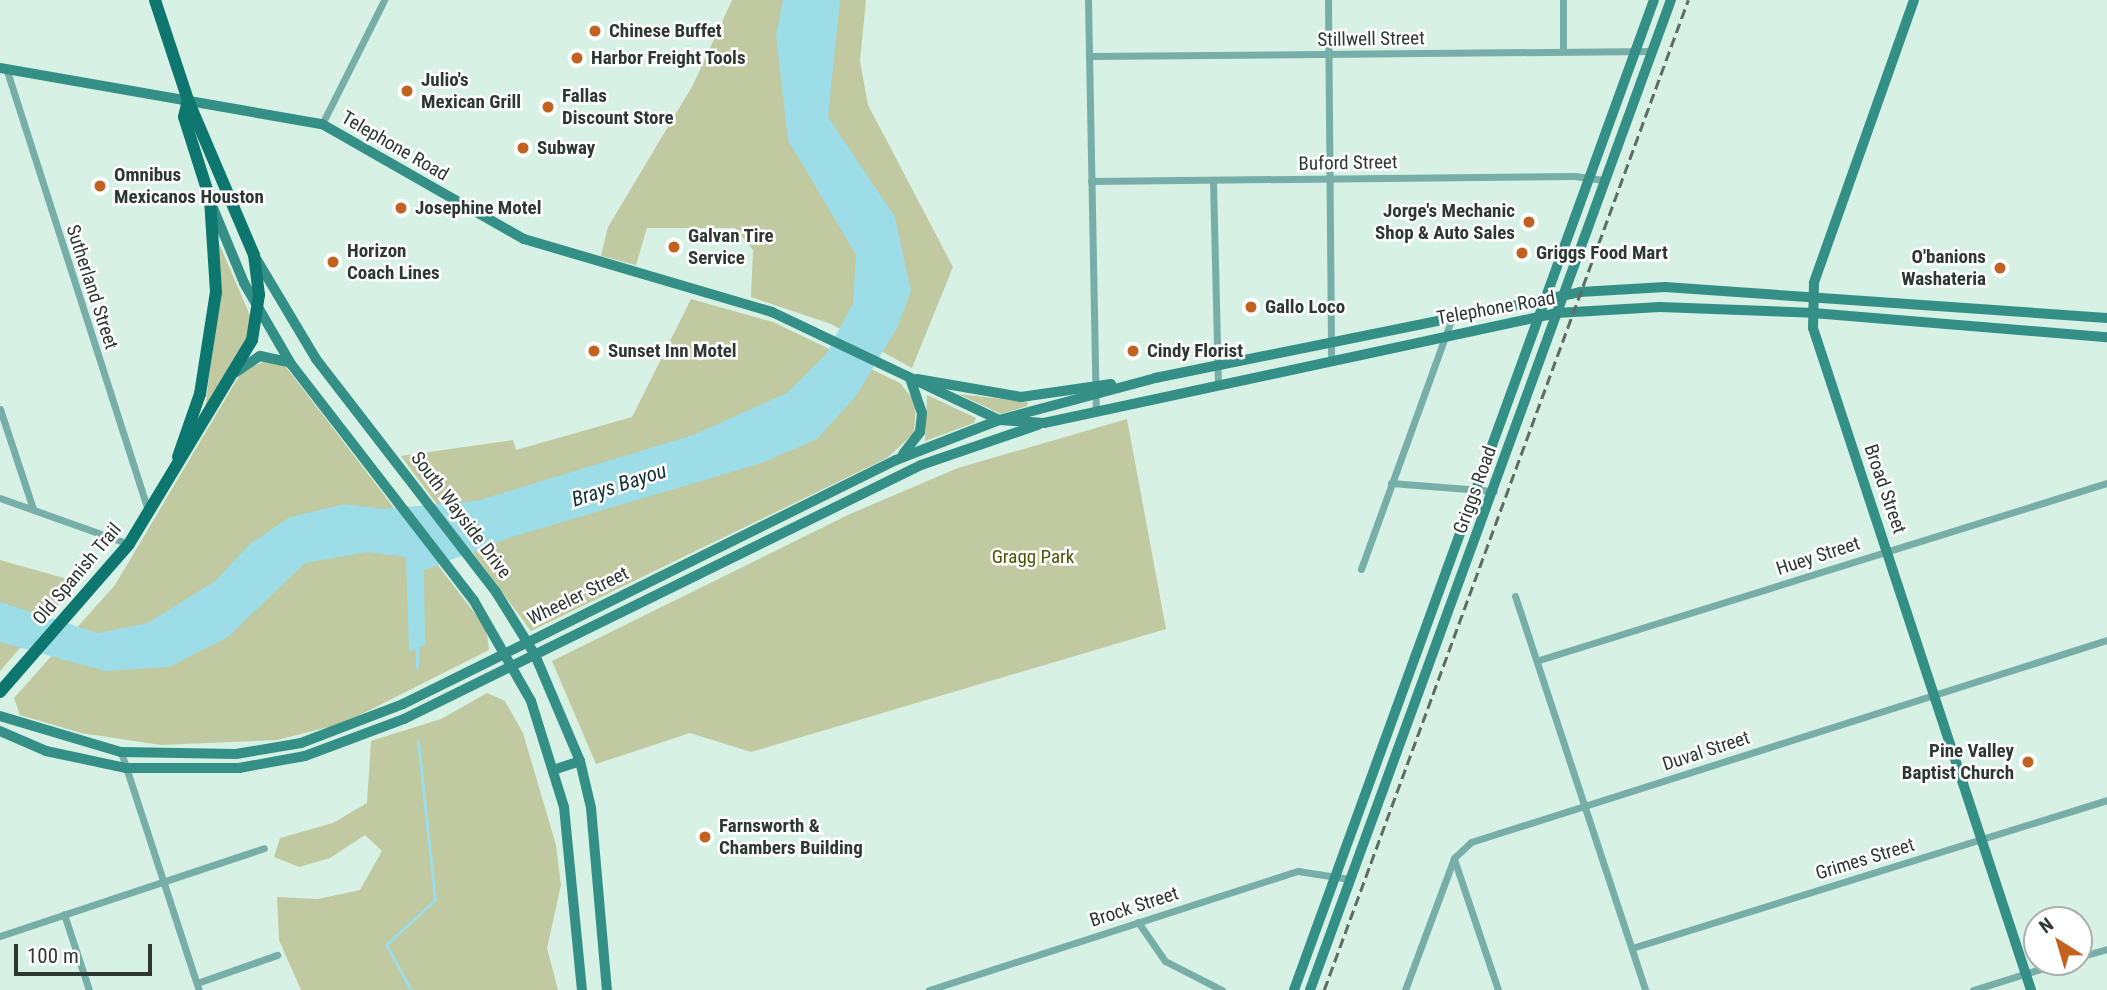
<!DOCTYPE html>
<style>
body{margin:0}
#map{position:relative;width:2107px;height:990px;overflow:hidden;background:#d7f1e4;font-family:"Roboto Condensed",sans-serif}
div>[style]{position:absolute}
.green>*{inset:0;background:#c0c9a0}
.water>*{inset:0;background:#9cdde8}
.stream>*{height:2.5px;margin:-1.25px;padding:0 1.25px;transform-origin:1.25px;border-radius:1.25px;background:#9cdde8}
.street>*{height:7px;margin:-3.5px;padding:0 3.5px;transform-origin:3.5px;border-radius:3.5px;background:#78aea8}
.secondary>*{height:10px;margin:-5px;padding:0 5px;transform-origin:5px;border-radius:5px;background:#349087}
.primary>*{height:12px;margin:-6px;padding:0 6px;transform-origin:6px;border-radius:6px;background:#0d766e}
.rail>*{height:2.5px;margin-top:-1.25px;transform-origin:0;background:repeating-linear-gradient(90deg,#5d6c64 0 10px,transparent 0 15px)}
.dots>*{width:19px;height:19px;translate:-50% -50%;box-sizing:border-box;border:4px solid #fff;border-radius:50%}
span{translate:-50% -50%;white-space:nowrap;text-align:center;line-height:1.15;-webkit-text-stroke:5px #fff;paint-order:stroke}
.poi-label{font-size:19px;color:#2d3832;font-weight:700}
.left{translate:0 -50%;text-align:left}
.right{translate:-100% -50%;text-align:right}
.street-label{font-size:19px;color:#2d3832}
.park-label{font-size:19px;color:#4b5606}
.water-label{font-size:21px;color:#103136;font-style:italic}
.north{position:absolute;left:2023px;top:906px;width:70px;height:70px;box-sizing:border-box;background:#fff;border:2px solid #abafad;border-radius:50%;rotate:323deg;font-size:19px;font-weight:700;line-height:28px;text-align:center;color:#2d3832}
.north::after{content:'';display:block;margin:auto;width:24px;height:32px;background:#c26120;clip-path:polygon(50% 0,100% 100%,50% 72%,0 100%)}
.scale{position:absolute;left:14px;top:944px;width:138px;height:32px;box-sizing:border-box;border:4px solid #2d3832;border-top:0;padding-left:9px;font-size:21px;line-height:24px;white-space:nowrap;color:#2d3832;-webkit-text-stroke:5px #fff;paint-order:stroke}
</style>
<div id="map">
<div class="green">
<i style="clip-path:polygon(732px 0,866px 0,860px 61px,868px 105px,953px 267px,912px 368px,831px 324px,751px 297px,753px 250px,735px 228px,647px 228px,636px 265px,601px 256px,608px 227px,693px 85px)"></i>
<i style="clip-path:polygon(218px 241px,251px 318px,248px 335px,205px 409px,218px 309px)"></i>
<i style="clip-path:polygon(691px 299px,773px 322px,900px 383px,916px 403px,914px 433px,887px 458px,531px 631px,401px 456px,513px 440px,516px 450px,632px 417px)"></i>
<i style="clip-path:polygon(271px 359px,286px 367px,486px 628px,489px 650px,344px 723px,277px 740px,161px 745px,81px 733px,20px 715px,14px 698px,115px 585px,242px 371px)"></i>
<i style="clip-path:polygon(958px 394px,1028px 402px,1027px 406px,1001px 414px)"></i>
<i style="clip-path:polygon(927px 395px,976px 418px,974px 423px,925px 441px)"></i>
<i style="clip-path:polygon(1127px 419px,1166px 629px,751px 752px,690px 733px,596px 764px,552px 661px,850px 514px,958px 468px)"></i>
<i style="clip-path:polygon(0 560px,78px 582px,0 671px)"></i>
<i style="clip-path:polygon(487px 693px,505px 701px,523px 733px,556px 845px,561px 885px,547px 948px,558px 990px,301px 990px,279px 940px,277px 897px,318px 899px,360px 890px,382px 851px,365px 835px,330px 858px,299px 867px,274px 857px,280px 838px,333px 823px,367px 803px,371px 741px,441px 719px)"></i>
</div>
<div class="water">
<i style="clip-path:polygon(783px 0,840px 0,828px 117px,895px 217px,911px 291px,897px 328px,856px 396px,817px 439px,762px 463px,512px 537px,424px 570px,425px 645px,409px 652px,406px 557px,368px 552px,305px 563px,228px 637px,169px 667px,105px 671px,0 642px,0 602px,98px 633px,148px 623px,215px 581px,250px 544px,290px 517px,345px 504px,382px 509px,476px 501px,693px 435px,787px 393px,827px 353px,853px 303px,856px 255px,788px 140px,776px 36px)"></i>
</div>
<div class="stream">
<i style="left:417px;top:668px;width:22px;rotate:-90deg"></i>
<i style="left:411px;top:990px;width:51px;rotate:-119.1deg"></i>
<i style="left:386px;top:945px;width:67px;rotate:-42.6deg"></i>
<i style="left:435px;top:900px;width:160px;rotate:-96.1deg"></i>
</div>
<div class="street">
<i style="left:1088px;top:0;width:411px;rotate:88.9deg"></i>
<i style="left:1328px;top:0;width:358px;rotate:89.5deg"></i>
<i style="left:1563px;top:0;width:51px;rotate:90deg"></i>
<i style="left:1089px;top:56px;width:563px;rotate:-0.51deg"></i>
<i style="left:6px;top:68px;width:465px;rotate:72.2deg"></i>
<i style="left:322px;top:124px;width:139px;rotate:-63.4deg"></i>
<i style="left:1091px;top:181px;width:484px;rotate:-0.6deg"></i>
<i style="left:1575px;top:176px;width:29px;rotate:8deg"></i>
<i style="left:1213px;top:181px;width:203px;rotate:88.6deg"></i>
<i style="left:0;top:409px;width:105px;rotate:71.7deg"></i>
<i style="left:1391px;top:483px;width:103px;rotate:4.4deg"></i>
<i style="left:0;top:498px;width:137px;rotate:19.6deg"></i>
<i style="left:1361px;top:569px;width:270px;rotate:-70.1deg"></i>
<i style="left:1515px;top:596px;width:415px;rotate:71.7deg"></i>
<i style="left:1539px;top:660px;width:595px;rotate:-17.31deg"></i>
<i style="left:121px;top:752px;width:250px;rotate:71.9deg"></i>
<i style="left:1454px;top:859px;width:138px;rotate:71.4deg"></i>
<i style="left:64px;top:914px;width:80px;rotate:71.8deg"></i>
<i style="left:1138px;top:922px;width:47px;rotate:55.3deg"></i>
<i style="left:1165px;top:961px;width:64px;rotate:27deg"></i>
<i style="left:0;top:936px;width:278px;rotate:-18.4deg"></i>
<i style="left:1632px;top:948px;width:498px;rotate:-17.3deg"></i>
<i style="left:2079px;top:957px;width:29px;rotate:-16deg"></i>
<i style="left:197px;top:983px;width:85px;rotate:-19.3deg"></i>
<i style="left:929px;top:990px;width:388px;rotate:-17.9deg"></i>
<i style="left:1298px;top:871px;width:52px;rotate:8.9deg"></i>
<i style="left:1405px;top:990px;width:141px;rotate:-69.6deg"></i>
<i style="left:1454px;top:858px;width:23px;rotate:-43deg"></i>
<i style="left:1471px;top:842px;width:667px;rotate:-17.62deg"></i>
<i style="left:1973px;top:990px;width:94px;rotate:-17.3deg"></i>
</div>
<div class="secondary">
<i style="left:1914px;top:0;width:300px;rotate:109.5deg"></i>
<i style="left:1814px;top:283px;width:45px;rotate:91.3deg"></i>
<i style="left:1813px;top:328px;width:697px;rotate:71.77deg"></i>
<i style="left:0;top:68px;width:327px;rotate:9.9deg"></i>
<i style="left:322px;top:124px;width:232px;rotate:29.7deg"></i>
<i style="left:524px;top:239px;width:259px;rotate:16.4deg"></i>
<i style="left:772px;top:312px;width:251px;rotate:25.4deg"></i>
<i style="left:999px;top:420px;width:45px;rotate:3.8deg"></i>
<i style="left:1044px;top:423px;width:525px;rotate:-12.1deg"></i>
<i style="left:1557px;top:313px;width:103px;rotate:-3.3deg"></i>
<i style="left:1660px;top:307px;width:153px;rotate:2.2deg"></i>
<i style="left:1813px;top:313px;width:295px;rotate:4.7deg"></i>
<i style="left:213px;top:208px;width:81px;rotate:67.5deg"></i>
<i style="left:244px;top:283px;width:94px;rotate:59.9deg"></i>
<i style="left:291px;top:364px;width:299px;rotate:52.3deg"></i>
<i style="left:474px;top:601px;width:115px;rotate:60.3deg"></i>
<i style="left:531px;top:701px;width:111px;rotate:72.7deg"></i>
<i style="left:564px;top:807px;width:184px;rotate:84.4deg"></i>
<i style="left:257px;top:260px;width:115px;rotate:59.2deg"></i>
<i style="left:316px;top:359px;width:294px;rotate:52.3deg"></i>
<i style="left:496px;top:592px;width:74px;rotate:58.2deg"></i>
<i style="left:535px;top:655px;width:115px;rotate:67deg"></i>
<i style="left:580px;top:761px;width:48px;rotate:76.8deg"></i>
<i style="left:591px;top:808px;width:183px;rotate:85deg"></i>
<i style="left:236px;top:372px;width:29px;rotate:-34deg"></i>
<i style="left:260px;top:356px;width:30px;rotate:12deg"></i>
<i style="left:1155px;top:378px;width:434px;rotate:-11.4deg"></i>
<i style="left:1580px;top:292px;width:85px;rotate:-3.4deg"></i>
<i style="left:1665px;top:287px;width:443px;rotate:4deg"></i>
<i style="left:917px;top:379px;width:106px;rotate:9.8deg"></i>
<i style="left:1021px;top:397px;width:91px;rotate:-8.2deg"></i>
<i style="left:903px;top:454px;width:28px;rotate:-52deg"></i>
<i style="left:920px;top:432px;width:19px;rotate:-84deg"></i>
<i style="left:922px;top:413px;width:37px;rotate:-109deg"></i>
<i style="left:0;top:716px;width:126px;rotate:16.6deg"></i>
<i style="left:121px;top:752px;width:115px;rotate:1deg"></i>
<i style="left:236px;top:754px;width:66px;rotate:-9.6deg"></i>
<i style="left:301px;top:743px;width:109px;rotate:-20.9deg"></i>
<i style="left:403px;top:704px;width:550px;rotate:-26.33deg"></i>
<i style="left:896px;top:460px;width:110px;rotate:-21.2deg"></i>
<i style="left:999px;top:420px;width:166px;rotate:-15deg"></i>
<i style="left:0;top:731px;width:50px;rotate:23.5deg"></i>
<i style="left:46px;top:751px;width:82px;rotate:12deg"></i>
<i style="left:126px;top:768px;width:113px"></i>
<i style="left:239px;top:768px;width:67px;rotate:-10.3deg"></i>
<i style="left:305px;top:756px;width:106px;rotate:-20.5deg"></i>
<i style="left:404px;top:719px;width:576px;rotate:-26.16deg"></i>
<i style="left:921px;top:465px;width:124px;rotate:-18.9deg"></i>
<i style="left:556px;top:769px;width:25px;rotate:-18deg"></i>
<i style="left:1294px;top:990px;width:1053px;rotate:-70.02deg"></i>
<i style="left:1310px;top:990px;width:1054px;rotate:-69.97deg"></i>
</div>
<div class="primary">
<i style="left:178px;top:457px;width:67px;rotate:-70.8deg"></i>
<i style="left:200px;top:394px;width:103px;rotate:-81.1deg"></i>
<i style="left:216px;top:292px;width:93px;rotate:-93.7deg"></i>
<i style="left:210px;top:199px;width:86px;rotate:-107.6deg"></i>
<i style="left:184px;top:117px;width:17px;rotate:-77deg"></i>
<i style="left:0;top:692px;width:196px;rotate:-48.9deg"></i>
<i style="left:129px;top:544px;width:238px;rotate:-58.9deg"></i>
<i style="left:252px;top:340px;width:46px;rotate:-81.2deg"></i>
<i style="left:259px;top:295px;width:40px;rotate:-97.1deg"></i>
<i style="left:254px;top:255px;width:168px;rotate:-113.1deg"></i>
<i style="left:188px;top:100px;width:105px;rotate:-108.3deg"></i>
</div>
<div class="rail">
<i style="left:1324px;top:990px;width:1055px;rotate:-69.81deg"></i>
</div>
<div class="dots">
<i style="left:595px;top:31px;background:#c26120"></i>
<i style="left:577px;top:58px;background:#c26120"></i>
<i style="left:407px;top:91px;background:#c26120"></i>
<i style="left:548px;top:107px;background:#c26120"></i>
<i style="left:523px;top:148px;background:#c26120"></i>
<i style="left:100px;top:186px;background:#c26120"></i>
<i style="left:401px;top:208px;background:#c26120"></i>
<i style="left:1529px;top:222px;background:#c26120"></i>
<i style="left:674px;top:247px;background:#c26120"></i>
<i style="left:1522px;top:253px;background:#c26120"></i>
<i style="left:333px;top:262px;background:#c26120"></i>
<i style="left:2000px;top:268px;background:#c26120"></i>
<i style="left:1251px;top:307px;background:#c26120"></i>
<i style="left:594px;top:351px;background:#c26120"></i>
<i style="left:1133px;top:351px;background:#c26120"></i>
<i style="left:2028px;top:762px;background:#c26120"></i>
<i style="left:705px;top:837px;background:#c26120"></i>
</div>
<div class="poi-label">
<span class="left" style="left:609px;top:31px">Chinese Buffet</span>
<span class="left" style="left:591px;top:58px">Harbor Freight Tools</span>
<span class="left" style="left:421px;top:91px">Julio's<br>Mexican Grill</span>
<span class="left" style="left:562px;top:107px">Fallas<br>Discount Store</span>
<span class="left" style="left:537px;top:148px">Subway</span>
<span class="left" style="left:114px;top:186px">Omnibus<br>Mexicanos Houston</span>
<span class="left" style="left:415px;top:208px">Josephine Motel</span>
<span class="right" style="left:1515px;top:222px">Jorge's Mechanic<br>Shop &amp; Auto Sales</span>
<span class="left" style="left:688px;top:247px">Galvan Tire<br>Service</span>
<span class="left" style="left:347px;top:262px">Horizon<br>Coach Lines</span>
<span class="left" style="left:1536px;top:253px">Griggs Food Mart</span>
<span class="right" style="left:1986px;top:268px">O'banions<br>Washateria</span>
<span class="left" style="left:1265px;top:307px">Gallo Loco</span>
<span class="left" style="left:608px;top:351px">Sunset Inn Motel</span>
<span class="left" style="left:1147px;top:351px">Cindy Florist</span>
<span class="right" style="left:2014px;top:762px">Pine Valley<br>Baptist Church</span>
<span class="left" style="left:719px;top:837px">Farnsworth &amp;<br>Chambers Building</span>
</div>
<div class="street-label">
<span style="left:1371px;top:39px;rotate:-1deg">Stillwell Street</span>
<span style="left:395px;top:146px;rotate:30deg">Telephone Road</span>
<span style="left:1348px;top:163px;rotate:-1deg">Buford Street</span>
<span style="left:92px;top:287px;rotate:72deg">Sutherland Street</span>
<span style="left:1496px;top:308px;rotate:-10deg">Telephone Road</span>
<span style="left:1885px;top:489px;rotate:71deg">Broad Street</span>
<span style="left:1475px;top:490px;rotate:-70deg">Griggs Road</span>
<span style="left:461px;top:515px;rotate:53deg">South Wayside Drive</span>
<span style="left:1818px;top:556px;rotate:-18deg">Huey Street</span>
<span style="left:77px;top:574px;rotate:-50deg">Old Spanish Trail</span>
<span style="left:578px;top:596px;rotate:-26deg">Wheeler Street</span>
<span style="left:1706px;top:751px;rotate:-18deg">Duval Street</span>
<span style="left:1865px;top:859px;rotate:-17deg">Grimes Street</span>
<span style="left:1134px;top:907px;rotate:-18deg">Brock Street</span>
</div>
<div class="park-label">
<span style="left:1033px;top:557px">Gragg Park</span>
</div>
<div class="water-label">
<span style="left:619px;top:485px;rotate:-18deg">Brays Bayou</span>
</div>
<div class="north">N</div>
<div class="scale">100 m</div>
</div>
